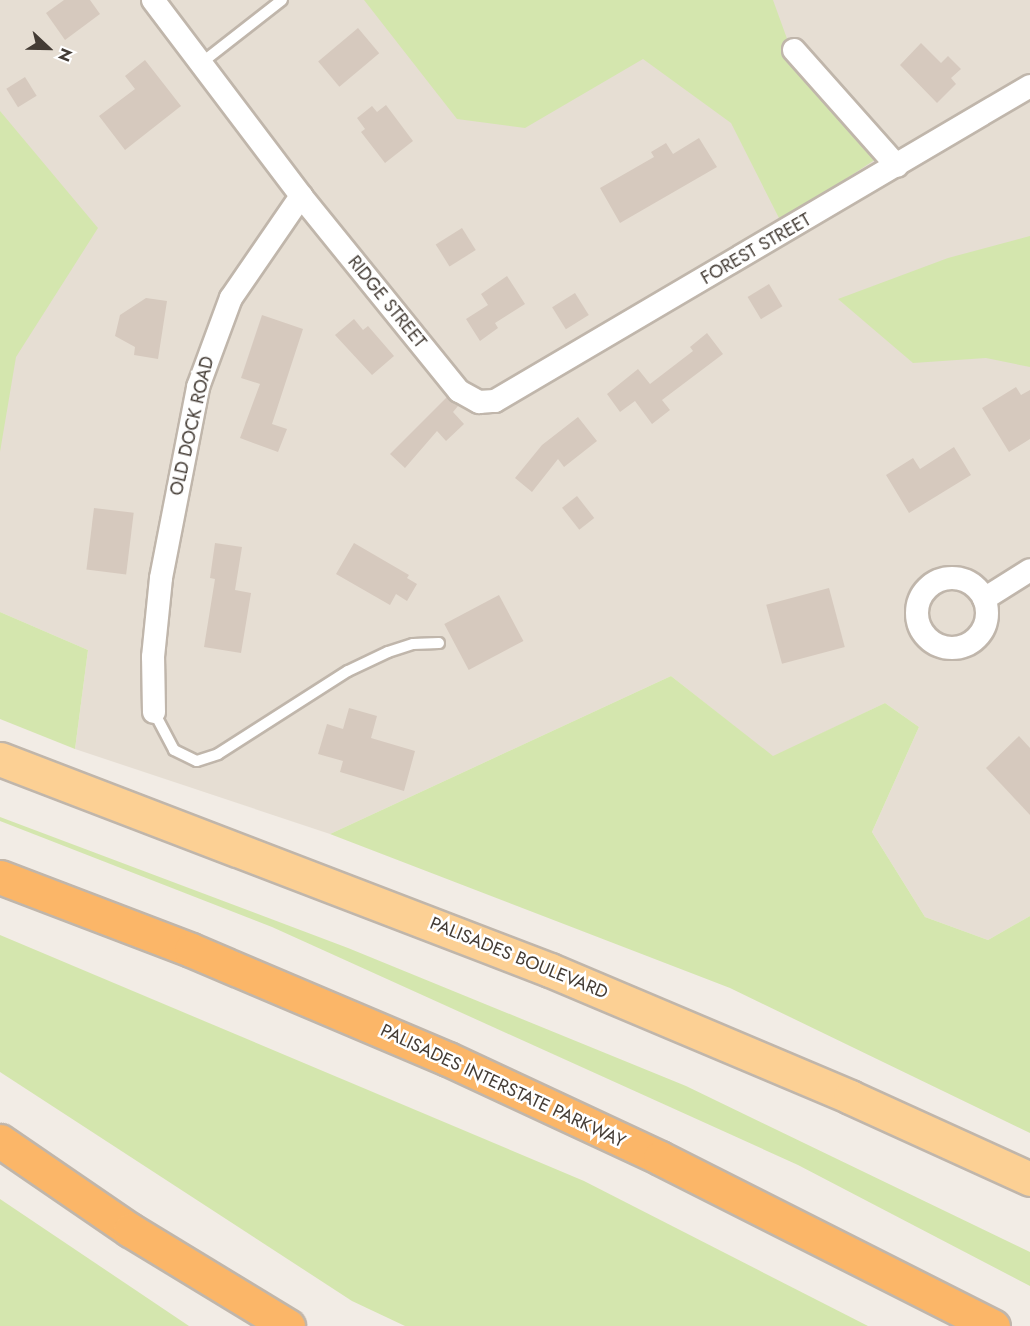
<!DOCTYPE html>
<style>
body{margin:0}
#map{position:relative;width:1030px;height:1326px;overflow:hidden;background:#f2ece5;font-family:Jost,sans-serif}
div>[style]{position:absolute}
.residential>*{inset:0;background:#e6ded3}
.green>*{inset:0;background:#d4e6ae}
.building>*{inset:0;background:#d6c9be;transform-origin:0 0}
.roads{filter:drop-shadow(2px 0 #c0b6ab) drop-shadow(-2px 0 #c0b6ab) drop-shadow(0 2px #c0b6ab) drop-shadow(0 -2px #c0b6ab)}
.lane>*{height:10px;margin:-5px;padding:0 5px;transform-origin:5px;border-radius:5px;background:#fff}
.street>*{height:22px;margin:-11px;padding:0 11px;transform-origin:11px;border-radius:11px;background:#fff}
.street>.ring{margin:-11px;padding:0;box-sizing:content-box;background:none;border:22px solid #fff;border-radius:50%}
.primary>*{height:33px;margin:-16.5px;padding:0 16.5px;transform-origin:16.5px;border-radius:16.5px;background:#fcd094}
.highway>*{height:33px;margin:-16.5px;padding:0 16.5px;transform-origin:16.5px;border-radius:16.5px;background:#fbb668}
span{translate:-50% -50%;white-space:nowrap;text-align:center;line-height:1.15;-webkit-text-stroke:5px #fff;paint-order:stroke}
.street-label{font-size:18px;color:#443c35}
.north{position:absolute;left:18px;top:18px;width:60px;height:60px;-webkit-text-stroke:4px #fff;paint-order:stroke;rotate:112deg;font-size:16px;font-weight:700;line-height:24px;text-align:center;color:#443c35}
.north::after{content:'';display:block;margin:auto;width:21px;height:27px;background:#443c35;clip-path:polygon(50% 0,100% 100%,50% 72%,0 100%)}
</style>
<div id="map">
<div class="residential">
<i style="clip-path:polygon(0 0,1030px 0,1030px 916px,988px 940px,925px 917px,872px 832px,919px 727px,885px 703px,773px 757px,671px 676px,330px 834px,75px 749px,88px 650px,0 612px)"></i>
</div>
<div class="green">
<i style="clip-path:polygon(364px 0,773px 0,794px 58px,879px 157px,781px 222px,731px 123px,643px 59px,525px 128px,457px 119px)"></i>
<i style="clip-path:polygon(0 111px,98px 228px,16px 357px,0 452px)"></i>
<i style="clip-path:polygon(1030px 236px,1030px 367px,986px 358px,913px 363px,838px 299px,948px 258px)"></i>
<i style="clip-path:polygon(0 612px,88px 650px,75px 749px,0 719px)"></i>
<i style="clip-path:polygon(671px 676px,773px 756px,885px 703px,919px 727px,872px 832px,925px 917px,988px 940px,1030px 916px,1030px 1133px,730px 988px,330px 834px)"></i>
<i style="clip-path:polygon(0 817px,348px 948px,686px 1086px,1030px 1252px,1030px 1286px,798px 1165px,272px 927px,0 821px)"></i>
<i style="clip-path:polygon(0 935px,584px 1181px,868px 1326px,405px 1326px,352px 1301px,0 1072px)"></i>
<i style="clip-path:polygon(0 1199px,189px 1326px,0 1326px)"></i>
</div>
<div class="building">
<i style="clip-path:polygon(64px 0,90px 0,100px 14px,65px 40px,46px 13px)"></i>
<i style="left:358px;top:28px;width:33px;height:52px;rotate:50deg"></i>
<i style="clip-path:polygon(921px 43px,941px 63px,948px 56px,961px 69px,951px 78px,956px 84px,937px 103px,900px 65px)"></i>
<i style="clip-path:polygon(145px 60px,181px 106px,125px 150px,99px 116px,135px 89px,125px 76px)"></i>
<i style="left:25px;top:77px;width:22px;height:22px;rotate:58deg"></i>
<i style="clip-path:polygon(386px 105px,413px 141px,385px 163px,361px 132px,365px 129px,357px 118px,372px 106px,377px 112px)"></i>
<i style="clip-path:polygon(699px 138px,717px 167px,620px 223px,600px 188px,654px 157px,651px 152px,666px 143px,673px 154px)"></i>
<i style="left:462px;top:228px;width:26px;height:31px;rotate:58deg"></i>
<i style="clip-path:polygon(507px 276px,525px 304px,495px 323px,498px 328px,480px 341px,466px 319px,488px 305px,481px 294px)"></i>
<i style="left:769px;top:284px;width:26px;height:25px;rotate:59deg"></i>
<i style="left:575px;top:293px;width:26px;height:27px;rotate:58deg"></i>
<i style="clip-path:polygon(146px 298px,167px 301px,158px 359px,134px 355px,135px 347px,115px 336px,120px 315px)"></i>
<i style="clip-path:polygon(262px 315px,303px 329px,272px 424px,287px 429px,278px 452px,240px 438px,260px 384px,241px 378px)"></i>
<i style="clip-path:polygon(354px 319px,363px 330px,368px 326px,394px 356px,372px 375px,335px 335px)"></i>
<i style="clip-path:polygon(707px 333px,723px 354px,662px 400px,670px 410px,652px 424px,635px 401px,620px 412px,607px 394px,638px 369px,650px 384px,693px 351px,690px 347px)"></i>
<i style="clip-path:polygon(1016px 387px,1021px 395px,1030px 390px,1030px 439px,1009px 452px,982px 408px)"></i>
<i style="clip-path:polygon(447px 397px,458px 406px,453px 412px,464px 424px,446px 441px,437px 431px,405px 468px,390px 454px)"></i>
<i style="clip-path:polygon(578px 417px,597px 441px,564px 467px,558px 459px,532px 492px,515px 478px,542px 445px)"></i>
<i style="clip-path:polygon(954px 447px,971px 475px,909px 513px,886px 475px,913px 458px,920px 469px)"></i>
<i style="left:577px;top:496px;width:28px;height:19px;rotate:52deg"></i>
<i style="left:94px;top:508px;width:40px;height:62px;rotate:7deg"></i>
<i style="clip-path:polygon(215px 543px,242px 547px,235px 590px,251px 593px,241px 653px,204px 647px,215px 579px,210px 578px)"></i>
<i style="clip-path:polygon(354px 543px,409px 575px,407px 578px,417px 584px,407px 601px,396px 594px,390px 605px,336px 574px)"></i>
<i style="left:829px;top:588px;width:61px;height:65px;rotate:75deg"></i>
<i style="left:499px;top:595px;width:52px;height:62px;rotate:62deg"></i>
<i style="clip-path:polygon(349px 708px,377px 716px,371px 738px,415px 751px,404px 791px,340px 772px,343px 761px,318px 754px,327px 724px,343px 729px)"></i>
<i style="clip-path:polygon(1019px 736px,1030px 748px,1030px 815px,986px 768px)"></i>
</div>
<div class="roads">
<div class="lane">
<i style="left:200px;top:64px;width:104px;rotate:-38deg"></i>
<i style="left:154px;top:712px;width:43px;rotate:62.2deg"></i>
<i style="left:174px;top:750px;width:25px;rotate:26deg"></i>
<i style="left:197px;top:761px;width:22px;rotate:-18deg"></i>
<i style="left:218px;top:754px;width:154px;rotate:-32.6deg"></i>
<i style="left:348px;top:671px;width:44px;rotate:-25.4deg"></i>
<i style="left:388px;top:652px;width:26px;rotate:-18deg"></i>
<i style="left:413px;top:644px;width:26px;rotate:-2deg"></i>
</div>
<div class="street">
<i style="left:153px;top:0;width:246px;rotate:52.9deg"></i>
<i style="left:301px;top:196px;width:251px;rotate:51deg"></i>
<i style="left:459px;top:391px;width:23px;rotate:29deg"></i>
<i style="left:479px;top:402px;width:16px;rotate:-4deg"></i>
<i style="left:495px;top:401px;width:621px;rotate:-30.49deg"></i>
<i style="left:794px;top:50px;width:155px;rotate:48.4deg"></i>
<i class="ring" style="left:917px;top:578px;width:48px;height:48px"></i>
<i style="left:984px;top:599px;width:54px;rotate:-32.2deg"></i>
<i style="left:154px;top:712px;width:55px;rotate:-91deg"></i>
<i style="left:153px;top:657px;width:79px;rotate:-84.2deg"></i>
<i style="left:161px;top:578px;width:195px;rotate:-79deg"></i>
<i style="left:198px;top:387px;width:95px;rotate:-69.7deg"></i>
<i style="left:231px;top:298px;width:124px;rotate:-55.5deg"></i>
</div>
<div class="primary">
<i style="left:0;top:759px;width:589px;rotate:20.99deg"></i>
<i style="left:550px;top:970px;width:326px;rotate:22.9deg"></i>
<i style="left:850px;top:1097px;width:198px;rotate:24.5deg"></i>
</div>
<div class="highway">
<i style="left:0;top:877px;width:204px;rotate:20.9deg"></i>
<i style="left:191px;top:950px;width:279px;rotate:23deg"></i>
<i style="left:448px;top:1059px;width:234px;rotate:25deg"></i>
<i style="left:660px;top:1158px;width:373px;rotate:26.8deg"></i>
<i style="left:0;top:1141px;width:158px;rotate:34.4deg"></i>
<i style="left:130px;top:1230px;width:185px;rotate:31.3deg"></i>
</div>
</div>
<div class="street-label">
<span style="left:756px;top:249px;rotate:-30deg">FOREST STREET</span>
<span style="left:387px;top:302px;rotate:51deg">RIDGE STREET</span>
<span style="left:192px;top:426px;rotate:-77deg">OLD DOCK ROAD</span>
<span style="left:519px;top:958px;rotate:22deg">PALISADES BOULEVARD</span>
<span style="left:503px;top:1086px;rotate:25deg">PALISADES INTERSTATE PARKWAY</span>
</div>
<div class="north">N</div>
</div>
